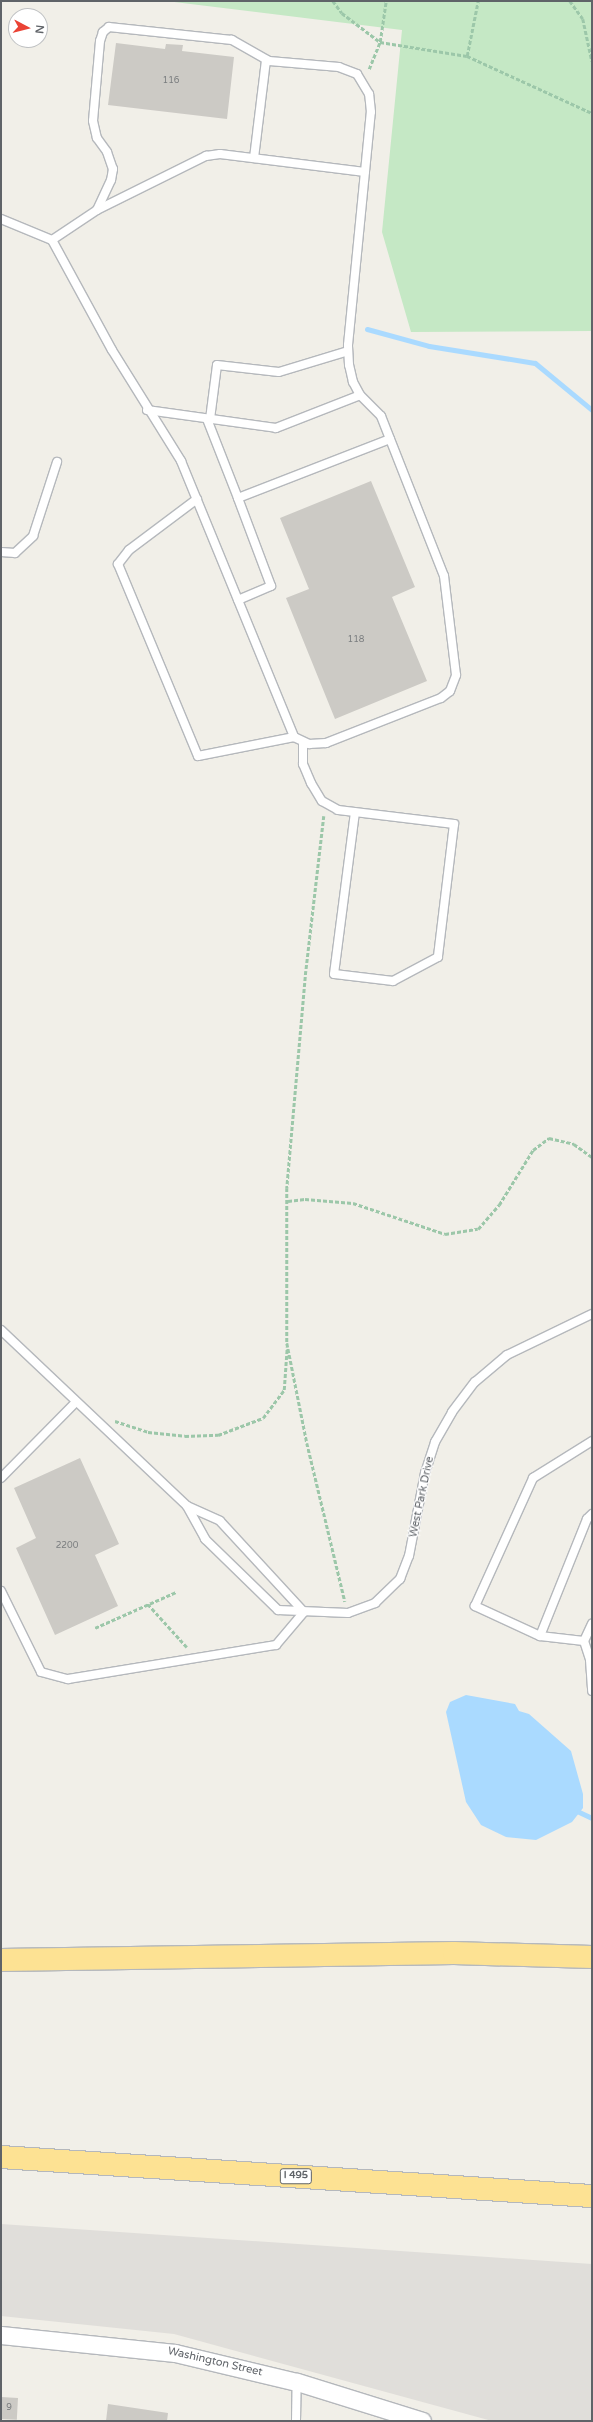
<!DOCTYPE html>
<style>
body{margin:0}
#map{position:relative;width:593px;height:2422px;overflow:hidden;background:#f1efe8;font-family:"Varela Round",sans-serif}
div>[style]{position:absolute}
.industrial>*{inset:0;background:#e0deda}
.green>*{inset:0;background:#c5e8c5}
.water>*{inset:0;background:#aadaff}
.stream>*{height:5px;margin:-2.5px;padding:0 2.5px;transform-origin:2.5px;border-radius:2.5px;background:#aadaff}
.building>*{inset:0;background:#cccac5;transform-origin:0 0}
.path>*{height:2.5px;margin-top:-1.25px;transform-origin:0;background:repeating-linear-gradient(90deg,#9cc7a9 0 4px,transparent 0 6px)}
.roads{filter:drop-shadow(1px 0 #b5b8bc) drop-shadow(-1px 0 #b5b8bc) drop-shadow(0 1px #b5b8bc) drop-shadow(0 -1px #b5b8bc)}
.lane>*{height:8px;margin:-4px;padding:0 4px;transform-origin:4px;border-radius:4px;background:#fff}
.street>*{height:17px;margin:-8.5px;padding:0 8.5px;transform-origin:8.5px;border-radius:8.5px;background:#fff}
.highway>*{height:22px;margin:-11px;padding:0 11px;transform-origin:11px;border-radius:11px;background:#fde293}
span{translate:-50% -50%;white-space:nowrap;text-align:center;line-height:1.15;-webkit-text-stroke:3px #fff;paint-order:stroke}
.number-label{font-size:9px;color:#7a7d7f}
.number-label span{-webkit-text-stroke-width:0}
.shield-label span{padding:1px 3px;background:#fff;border:1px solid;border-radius:3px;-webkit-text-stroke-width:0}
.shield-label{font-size:10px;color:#5f6368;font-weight:700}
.street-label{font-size:11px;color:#5f6368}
.frame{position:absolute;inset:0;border:2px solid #5f6368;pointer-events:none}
.north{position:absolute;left:8px;top:8px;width:40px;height:40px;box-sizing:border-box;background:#fff;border:1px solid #bfc1c3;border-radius:50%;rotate:97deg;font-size:11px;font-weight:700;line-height:16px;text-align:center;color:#5f6368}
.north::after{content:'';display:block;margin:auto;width:14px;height:18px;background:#ea4335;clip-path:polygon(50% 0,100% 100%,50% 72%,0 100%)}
</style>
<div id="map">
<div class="industrial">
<i style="clip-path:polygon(1px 2224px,592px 2264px,592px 2421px,492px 2421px,174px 2334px,1px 2316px)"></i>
</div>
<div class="green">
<i style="clip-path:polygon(166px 1px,592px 1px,592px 331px,411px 332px,382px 232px,402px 30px)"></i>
</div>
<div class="water">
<i style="clip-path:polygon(466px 1695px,515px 1704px,519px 1711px,529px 1714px,571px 1751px,583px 1794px,583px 1808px,572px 1822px,536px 1840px,506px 1837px,481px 1825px,466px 1802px,446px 1712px,450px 1702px)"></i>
</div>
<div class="stream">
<i style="left:367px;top:329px;width:64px;rotate:15.3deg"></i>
<i style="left:429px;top:346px;width:107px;rotate:9.1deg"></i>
<i style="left:535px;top:363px;width:74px;rotate:39.5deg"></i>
<i style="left:579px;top:1812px;width:14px;rotate:25deg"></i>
</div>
<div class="building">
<i style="clip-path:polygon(116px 43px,165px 49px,166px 44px,183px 45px,182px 51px,234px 57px,227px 119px,108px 105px)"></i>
<i style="clip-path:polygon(371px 481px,415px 587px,392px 597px,427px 681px,335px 719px,286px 598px,309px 589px,280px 518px)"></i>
<i style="clip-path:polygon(80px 1458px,119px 1544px,95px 1555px,118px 1606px,55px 1635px,16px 1548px,36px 1538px,14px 1488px)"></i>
<i style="left:1px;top:2397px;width:17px;height:22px;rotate:3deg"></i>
<i style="clip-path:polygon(108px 2404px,168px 2413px,167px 2421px,106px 2421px)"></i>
</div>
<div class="path">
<i style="left:333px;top:1px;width:15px;rotate:53deg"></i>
<i style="left:342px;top:13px;width:48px;rotate:37.3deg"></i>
<i style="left:380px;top:42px;width:88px;rotate:9.1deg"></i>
<i style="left:467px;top:56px;width:137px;rotate:24.5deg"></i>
<i style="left:570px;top:1px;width:22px;rotate:54deg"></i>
<i style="left:583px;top:19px;width:43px;rotate:77.9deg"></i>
<i style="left:467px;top:56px;width:56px;rotate:-78.7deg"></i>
<i style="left:369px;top:69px;width:29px;rotate:-68deg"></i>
<i style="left:380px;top:42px;width:41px;rotate:-81.7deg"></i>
<i style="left:324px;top:816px;width:156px;rotate:96.6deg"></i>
<i style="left:306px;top:971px;width:218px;rotate:95deg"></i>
<i style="left:287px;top:1188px;width:155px;rotate:90deg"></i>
<i style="left:287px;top:1343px;width:102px;rotate:78.7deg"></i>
<i style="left:307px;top:1443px;width:163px;rotate:76.5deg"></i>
<i style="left:288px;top:1201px;width:17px;rotate:-7deg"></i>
<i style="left:305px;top:1199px;width:48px;rotate:4.8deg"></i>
<i style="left:353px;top:1203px;width:97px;rotate:18.6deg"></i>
<i style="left:445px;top:1234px;width:33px;rotate:-9deg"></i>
<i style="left:478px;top:1229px;width:32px;rotate:-49deg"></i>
<i style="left:499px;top:1205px;width:65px;rotate:-58.3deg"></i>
<i style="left:533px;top:1150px;width:20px;rotate:-37deg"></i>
<i style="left:549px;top:1138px;width:26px;rotate:13deg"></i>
<i style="left:574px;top:1144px;width:22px;rotate:36deg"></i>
<i style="left:115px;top:1421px;width:35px;rotate:18deg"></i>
<i style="left:148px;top:1432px;width:37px;rotate:6deg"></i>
<i style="left:185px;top:1436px;width:33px;rotate:-2deg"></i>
<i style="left:218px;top:1435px;width:48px;rotate:-20.7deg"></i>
<i style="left:263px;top:1418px;width:35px;rotate:-53deg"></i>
<i style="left:284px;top:1390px;width:43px;rotate:-86deg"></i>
<i style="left:148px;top:1604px;width:58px;rotate:47.8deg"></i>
<i style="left:95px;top:1628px;width:89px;rotate:-24deg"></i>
</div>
<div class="roads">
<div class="lane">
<i style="left:254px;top:158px;width:99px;rotate:-83deg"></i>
<i style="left:97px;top:210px;width:122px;rotate:-26.4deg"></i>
<i style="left:206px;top:156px;width:14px;rotate:-8deg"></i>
<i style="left:220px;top:154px;width:146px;rotate:7.1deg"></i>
<i style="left:1px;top:219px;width:55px;rotate:22.4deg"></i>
<i style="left:52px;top:240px;width:125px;rotate:61.4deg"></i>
<i style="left:112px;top:350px;width:131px;rotate:58.1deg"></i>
<i style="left:181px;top:461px;width:298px;rotate:67.7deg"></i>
<i style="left:294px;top:737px;width:17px;rotate:25deg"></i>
<i style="left:309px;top:744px;width:17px;rotate:-3deg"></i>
<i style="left:326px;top:743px;width:123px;rotate:-21.4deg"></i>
<i style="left:441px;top:698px;width:11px;rotate:-38deg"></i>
<i style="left:450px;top:691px;width:17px;rotate:-69deg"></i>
<i style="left:456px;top:675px;width:100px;rotate:-96.9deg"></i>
<i style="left:444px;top:576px;width:172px;rotate:-111.5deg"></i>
<i style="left:381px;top:416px;width:30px;rotate:-135deg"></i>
<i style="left:360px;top:395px;width:15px;rotate:-118deg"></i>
<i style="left:353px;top:382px;width:17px;rotate:-103deg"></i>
<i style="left:349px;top:365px;width:20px;rotate:-93deg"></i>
<i style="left:348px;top:345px;width:234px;rotate:-84.4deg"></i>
<i style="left:371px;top:112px;width:18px;rotate:-96deg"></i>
<i style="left:369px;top:94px;width:23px;rotate:-121deg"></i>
<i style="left:357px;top:74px;width:19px;rotate:-159deg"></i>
<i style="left:339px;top:67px;width:70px;rotate:-175.1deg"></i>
<i style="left:269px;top:61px;width:43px;rotate:-150.4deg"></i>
<i style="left:232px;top:40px;width:124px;rotate:-174deg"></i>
<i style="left:109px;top:27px;width:8px;rotate:140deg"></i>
<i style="left:103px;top:32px;width:9px;rotate:108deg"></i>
<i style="left:100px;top:41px;width:80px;rotate:95deg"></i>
<i style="left:93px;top:121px;width:17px;rotate:77deg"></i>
<i style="left:97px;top:138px;width:17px;rotate:54deg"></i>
<i style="left:107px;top:152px;width:18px;rotate:71deg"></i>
<i style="left:113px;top:169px;width:11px;rotate:100deg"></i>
<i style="left:111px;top:180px;width:33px;rotate:115deg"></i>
<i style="left:97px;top:210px;width:54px;rotate:146.3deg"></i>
<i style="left:147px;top:410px;width:130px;rotate:7.9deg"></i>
<i style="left:276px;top:428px;width:90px;rotate:-21.4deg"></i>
<i style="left:207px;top:419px;width:85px;rotate:68.6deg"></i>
<i style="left:210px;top:419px;width:54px;rotate:-82.6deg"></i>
<i style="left:217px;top:365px;width:62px;rotate:6.4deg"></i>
<i style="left:279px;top:372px;width:72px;rotate:-16.9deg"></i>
<i style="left:197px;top:499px;width:85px;rotate:143.1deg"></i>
<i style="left:129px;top:550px;width:18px;rotate:128deg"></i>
<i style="left:118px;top:564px;width:208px;rotate:67.4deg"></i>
<i style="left:198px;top:756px;width:98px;rotate:-11.2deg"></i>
<i style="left:1px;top:552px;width:14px;rotate:4deg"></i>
<i style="left:15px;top:553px;width:25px;rotate:-43deg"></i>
<i style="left:33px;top:536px;width:78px;rotate:-72deg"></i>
<i style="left:238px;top:600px;width:36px;rotate:-23deg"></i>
<i style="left:271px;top:586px;width:94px;rotate:-110.6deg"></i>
<i style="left:238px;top:498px;width:163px;rotate:-21.2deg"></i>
<i style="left:303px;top:743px;width:21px;rotate:90deg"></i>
<i style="left:303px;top:764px;width:21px;rotate:67deg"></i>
<i style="left:311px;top:783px;width:21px;rotate:59deg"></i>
<i style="left:322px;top:801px;width:18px;rotate:29deg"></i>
<i style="left:338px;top:810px;width:117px;rotate:6.9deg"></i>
<i style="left:454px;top:824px;width:134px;rotate:96.9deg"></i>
<i style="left:438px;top:957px;width:51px;rotate:151.9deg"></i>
<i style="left:393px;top:981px;width:59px;rotate:-173.2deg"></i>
<i style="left:334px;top:974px;width:163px;rotate:-82.6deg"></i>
<i style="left:1px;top:1330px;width:256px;rotate:43.4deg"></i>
<i style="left:187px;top:1506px;width:36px;rotate:24deg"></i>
<i style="left:220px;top:1521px;width:124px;rotate:47.3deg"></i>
<i style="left:1px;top:1478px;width:105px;rotate:-45.4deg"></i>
<i style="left:187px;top:1506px;width:38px;rotate:61deg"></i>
<i style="left:205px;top:1539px;width:102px;rotate:44.2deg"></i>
<i style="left:278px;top:1610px;width:70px;rotate:2.5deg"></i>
<i style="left:348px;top:1613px;width:29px;rotate:-20deg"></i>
<i style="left:375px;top:1603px;width:35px;rotate:-44deg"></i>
<i style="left:400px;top:1579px;width:25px;rotate:-69deg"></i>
<i style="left:409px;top:1556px;width:85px;rotate:-79.1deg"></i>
<i style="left:425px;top:1473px;width:33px;rotate:-72deg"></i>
<i style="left:435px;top:1442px;width:34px;rotate:-60deg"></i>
<i style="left:452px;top:1412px;width:38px;rotate:-53deg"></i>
<i style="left:475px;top:1382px;width:42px;rotate:-40.2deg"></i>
<i style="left:507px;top:1355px;width:94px;rotate:-25.8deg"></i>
<i style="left:592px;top:1514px;width:7px;rotate:135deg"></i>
<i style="left:587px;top:1519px;width:126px;rotate:111.9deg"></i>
<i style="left:540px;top:1636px;width:44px;rotate:6.5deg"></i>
<i style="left:584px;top:1641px;width:20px;rotate:72deg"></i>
<i style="left:590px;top:1660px;width:31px;rotate:86deg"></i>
<i style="left:1px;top:1591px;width:90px;rotate:63.7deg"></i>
<i style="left:41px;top:1672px;width:28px;rotate:15deg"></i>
<i style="left:68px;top:1679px;width:211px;rotate:-9.3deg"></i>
<i style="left:276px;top:1645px;width:43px;rotate:-49.7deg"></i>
<i style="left:540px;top:1636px;width:72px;rotate:-155.2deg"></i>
<i style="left:475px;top:1606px;width:141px;rotate:-65.6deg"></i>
<i style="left:533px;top:1478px;width:70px;rotate:-32.1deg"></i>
<i style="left:584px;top:1641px;width:19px;rotate:-65deg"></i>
<i style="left:296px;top:2421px;width:39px;rotate:-89deg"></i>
</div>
<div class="street">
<i style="left:1px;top:2335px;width:175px;rotate:5.9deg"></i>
<i style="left:175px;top:2353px;width:125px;rotate:13.4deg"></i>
<i style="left:297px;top:2382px;width:131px;rotate:17.3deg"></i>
</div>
<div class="highway">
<i style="left:1px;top:1960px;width:453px;rotate:-0.9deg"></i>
<i style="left:454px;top:1953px;width:138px;rotate:1.7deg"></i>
<i style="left:1px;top:2157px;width:592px;rotate:3.78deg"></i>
</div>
</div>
<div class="number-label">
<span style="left:171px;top:81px">116</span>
<span style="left:356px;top:640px">118</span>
<span style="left:67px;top:1546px">2200</span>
<span style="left:9px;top:2408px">9</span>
</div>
<div class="shield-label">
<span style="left:296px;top:2176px">I 495</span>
</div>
<div class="street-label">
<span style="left:422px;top:1497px;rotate:-78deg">West Park Drive</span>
<span style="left:215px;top:2362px;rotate:13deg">Washington Street</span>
</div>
<div class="frame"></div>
<div class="north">N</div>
</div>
